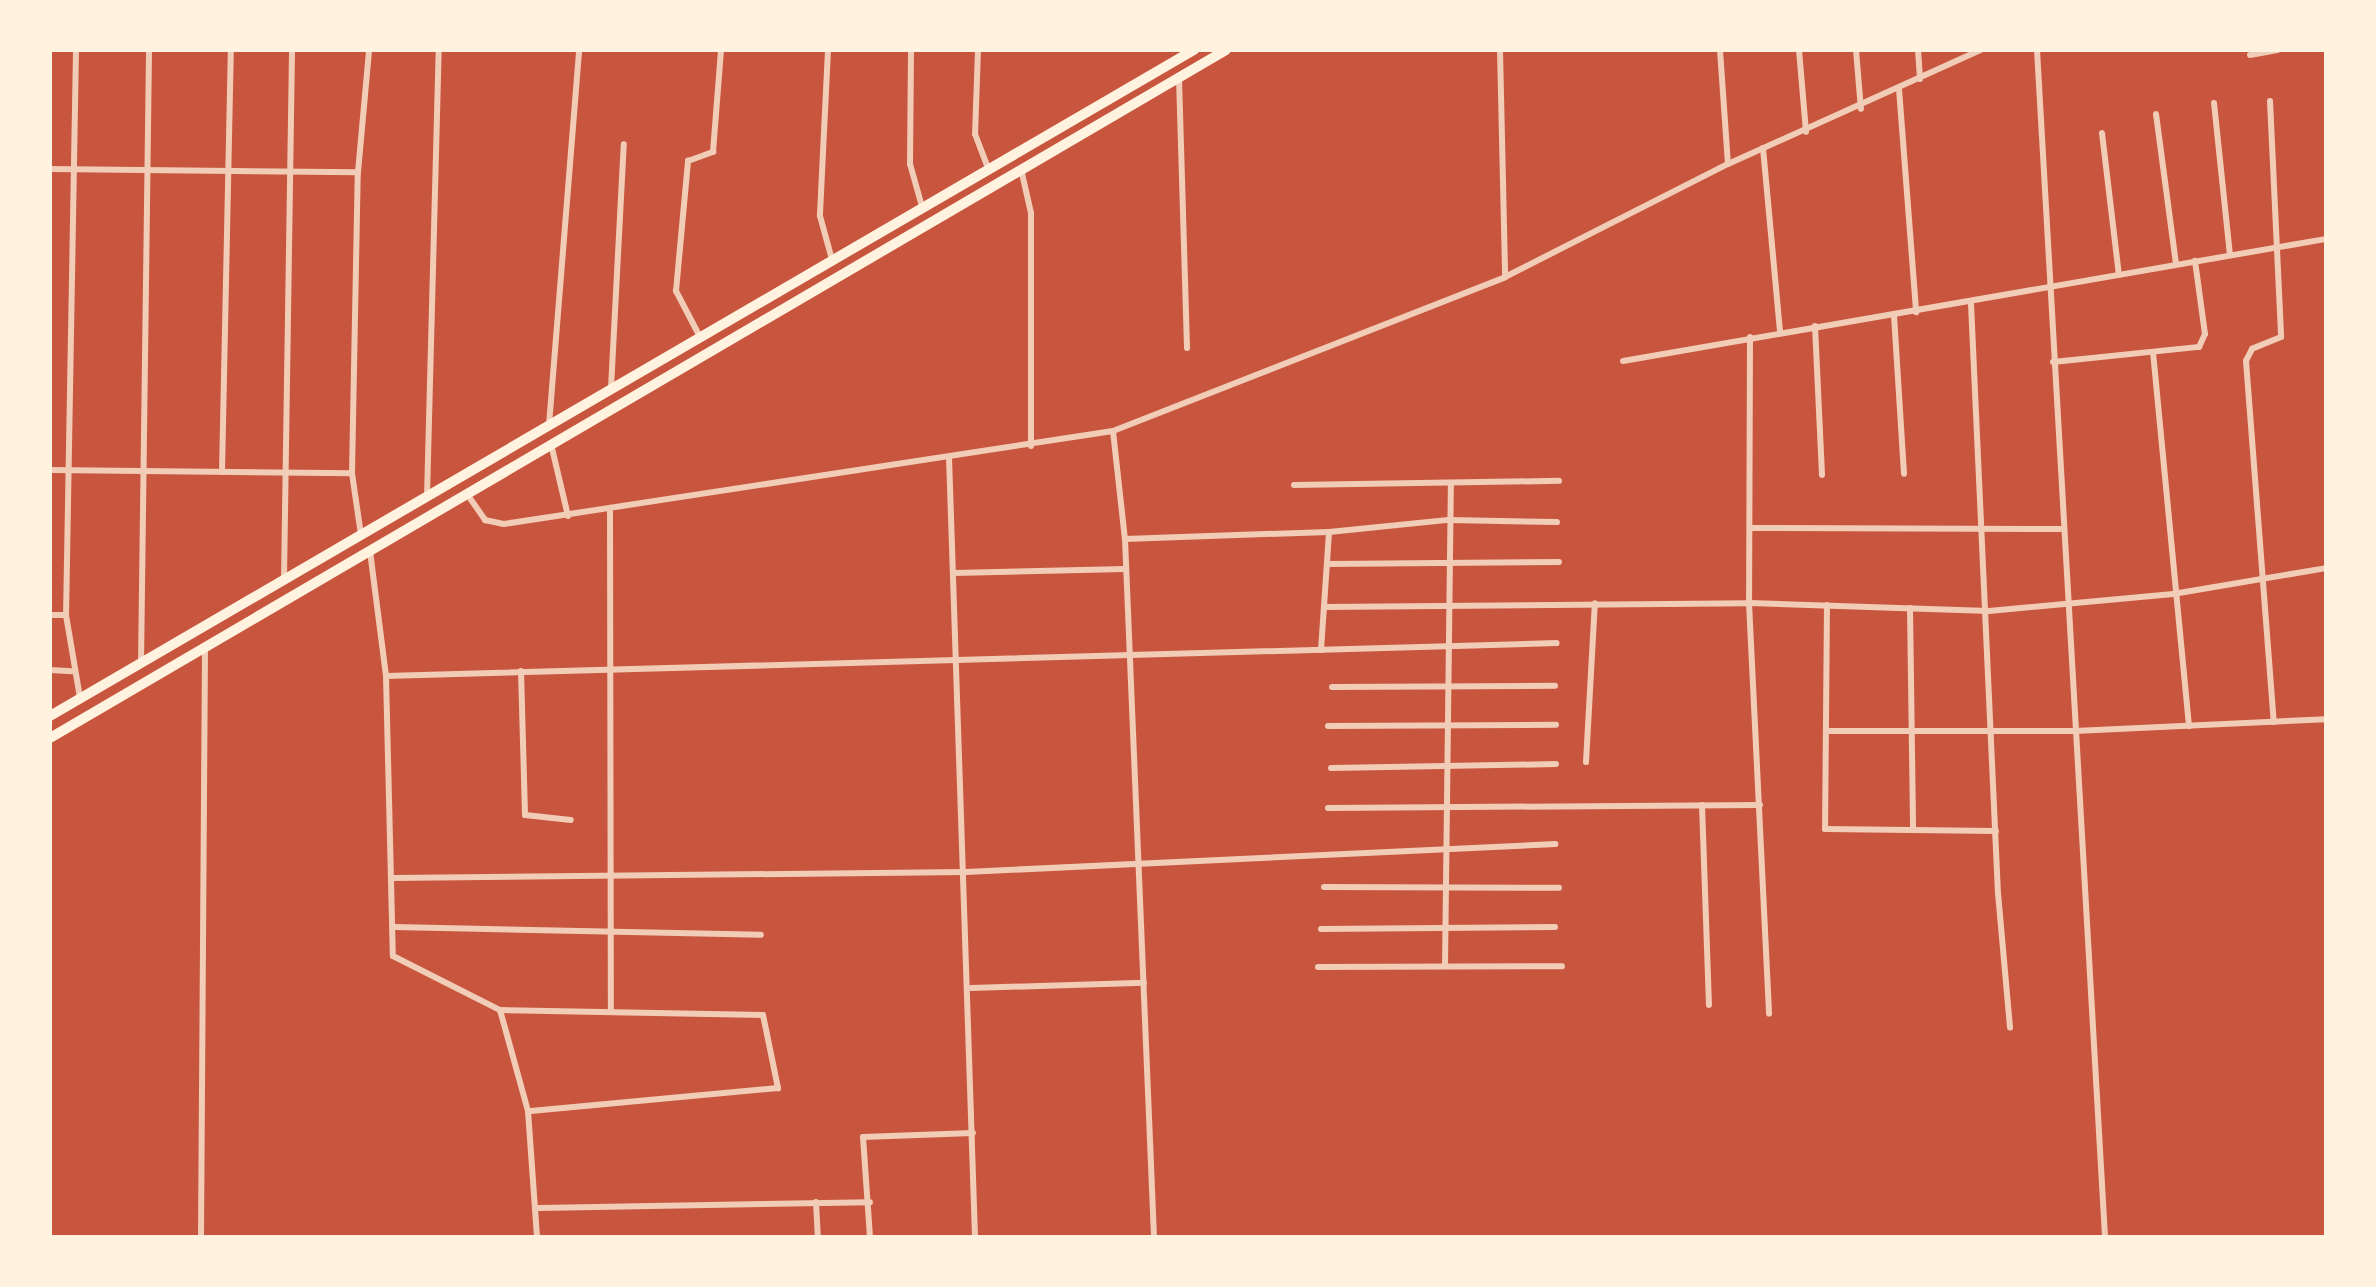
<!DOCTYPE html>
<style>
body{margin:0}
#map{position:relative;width:2376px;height:1287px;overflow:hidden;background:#c8553d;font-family:Barlow,sans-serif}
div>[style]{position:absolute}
.minor>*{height:6px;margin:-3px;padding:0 3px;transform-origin:3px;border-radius:3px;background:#f1ccb7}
.trunk>*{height:10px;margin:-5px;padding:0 5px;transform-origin:5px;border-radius:5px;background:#fff3e0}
span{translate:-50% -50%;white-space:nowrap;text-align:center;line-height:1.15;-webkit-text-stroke:8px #fff3e0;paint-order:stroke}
.frame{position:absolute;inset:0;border:52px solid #fff3e0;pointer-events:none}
</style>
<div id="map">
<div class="minor">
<i style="left:76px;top:50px;width:565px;rotate:91.01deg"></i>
<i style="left:66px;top:615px;width:84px;rotate:80.4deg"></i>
<i style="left:828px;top:50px;width:166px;rotate:92.8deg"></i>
<i style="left:820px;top:216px;width:41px;rotate:74.6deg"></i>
<i style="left:911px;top:50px;width:114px;rotate:90.5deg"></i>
<i style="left:910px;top:164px;width:41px;rotate:74.2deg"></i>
<i style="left:978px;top:50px;width:84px;rotate:92deg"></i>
<i style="left:975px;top:134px;width:33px;rotate:69deg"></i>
<i style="left:1500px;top:50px;width:227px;rotate:88.7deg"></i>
<i style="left:1720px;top:50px;width:114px;rotate:86deg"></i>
<i style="left:1799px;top:50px;width:82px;rotate:85.1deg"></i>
<i style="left:1856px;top:50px;width:59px;rotate:85.2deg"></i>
<i style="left:1918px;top:50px;width:29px;rotate:86deg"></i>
<i style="left:2037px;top:50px;width:1189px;rotate:86.72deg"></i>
<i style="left:2250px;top:55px;width:28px;rotate:-10deg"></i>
<i style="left:1179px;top:78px;width:270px;rotate:88.3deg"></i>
<i style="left:1899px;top:89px;width:224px;rotate:85.6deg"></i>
<i style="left:2270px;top:101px;width:236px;rotate:87.3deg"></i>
<i style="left:2281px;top:337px;width:31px;rotate:158deg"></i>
<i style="left:2252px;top:349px;width:13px;rotate:117deg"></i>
<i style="left:2246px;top:361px;width:362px;rotate:85.6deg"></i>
<i style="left:2214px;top:103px;width:153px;rotate:84deg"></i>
<i style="left:2156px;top:114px;width:151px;rotate:82.4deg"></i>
<i style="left:2102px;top:133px;width:143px;rotate:83.2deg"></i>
<i style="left:1763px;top:148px;width:184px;rotate:84.7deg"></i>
<i style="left:50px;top:169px;width:308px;rotate:0.6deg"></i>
<i style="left:1021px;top:169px;width:45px;rotate:77.2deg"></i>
<i style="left:1031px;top:213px;width:233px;rotate:90deg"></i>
<i style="left:1971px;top:304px;width:590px;rotate:87.38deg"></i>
<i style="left:1998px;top:893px;width:135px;rotate:84.9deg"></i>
<i style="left:1894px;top:315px;width:159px;rotate:86.4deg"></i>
<i style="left:1815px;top:326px;width:149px;rotate:87.3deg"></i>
<i style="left:699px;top:335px;width:50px;rotate:-117.6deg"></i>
<i style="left:676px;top:291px;width:131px;rotate:-84.7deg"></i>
<i style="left:688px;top:161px;width:27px;rotate:-20deg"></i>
<i style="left:713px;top:152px;width:102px;rotate:-85.5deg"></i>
<i style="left:1750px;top:337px;width:266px;rotate:90.2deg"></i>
<i style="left:1749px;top:603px;width:411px;rotate:87.2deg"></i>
<i style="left:2153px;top:352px;width:376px;rotate:84.5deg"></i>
<i style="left:1623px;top:361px;width:714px;rotate:-9.85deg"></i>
<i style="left:2053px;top:362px;width:147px;rotate:-5.9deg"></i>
<i style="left:2199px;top:347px;width:14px;rotate:-65deg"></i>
<i style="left:2205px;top:334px;width:74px;rotate:-97.8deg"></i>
<i style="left:611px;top:388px;width:244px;rotate:-87deg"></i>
<i style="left:549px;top:425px;width:376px;rotate:-85.4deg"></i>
<i style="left:1113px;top:431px;width:109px;rotate:83.7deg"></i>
<i style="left:1125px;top:539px;width:699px;rotate:87.62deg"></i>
<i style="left:551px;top:444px;width:74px;rotate:76.7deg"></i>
<i style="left:949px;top:457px;width:780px;rotate:88.09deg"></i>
<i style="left:50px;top:470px;width:302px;rotate:0.6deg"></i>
<i style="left:222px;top:472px;width:422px;rotate:-88.8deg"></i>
<i style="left:1294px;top:485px;width:265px;rotate:-0.9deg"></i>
<i style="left:467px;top:494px;width:32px;rotate:55deg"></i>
<i style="left:485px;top:520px;width:19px;rotate:12deg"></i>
<i style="left:504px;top:524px;width:616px;rotate:-8.68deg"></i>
<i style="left:1113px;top:431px;width:421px;rotate:-21.4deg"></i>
<i style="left:1505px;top:277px;width:250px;rotate:-26.9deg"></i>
<i style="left:1728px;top:164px;width:277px;rotate:-24.3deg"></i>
<i style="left:427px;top:497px;width:447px;rotate:-88.5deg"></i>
<i style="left:610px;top:512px;width:497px;rotate:89.9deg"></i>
<i style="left:1751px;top:528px;width:309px;rotate:0.2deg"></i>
<i style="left:361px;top:535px;width:63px;rotate:-98.3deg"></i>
<i style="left:352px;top:473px;width:301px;rotate:-88.9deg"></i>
<i style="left:358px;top:172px;width:122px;rotate:-84.8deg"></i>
<i style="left:1125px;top:539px;width:204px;rotate:-2deg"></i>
<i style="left:1329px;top:532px;width:120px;rotate:-5.8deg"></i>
<i style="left:1448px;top:520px;width:109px;rotate:1.1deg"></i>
<i style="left:370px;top:551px;width:126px;rotate:82.7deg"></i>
<i style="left:386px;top:676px;width:280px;rotate:88.6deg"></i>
<i style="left:393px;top:956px;width:120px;rotate:26.8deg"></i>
<i style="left:500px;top:1010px;width:105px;rotate:74.5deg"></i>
<i style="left:528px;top:1111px;width:126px;rotate:85.9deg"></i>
<i style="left:1327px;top:564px;width:232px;rotate:-0.5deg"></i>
<i style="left:954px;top:573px;width:171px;rotate:-1.3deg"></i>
<i style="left:284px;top:579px;width:529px;rotate:-89.13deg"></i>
<i style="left:1827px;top:605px;width:224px;rotate:90.5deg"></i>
<i style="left:1825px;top:829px;width:171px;rotate:0.7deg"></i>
<i style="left:1324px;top:607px;width:425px;rotate:-0.5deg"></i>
<i style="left:1749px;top:603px;width:240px;rotate:1.9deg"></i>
<i style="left:1989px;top:611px;width:185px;rotate:-5.3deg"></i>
<i style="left:2173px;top:594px;width:155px;rotate:-9.6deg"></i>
<i style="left:1910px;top:608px;width:222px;rotate:89.2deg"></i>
<i style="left:50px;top:615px;width:16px"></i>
<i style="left:1321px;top:650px;width:118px;rotate:-86.1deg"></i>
<i style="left:141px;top:664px;width:614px;rotate:-89.25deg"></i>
<i style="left:50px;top:670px;width:22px;rotate:3deg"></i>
<i style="left:521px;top:671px;width:144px;rotate:88.4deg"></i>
<i style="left:525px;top:815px;width:46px;rotate:6.2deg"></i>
<i style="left:386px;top:676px;width:1171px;rotate:-1.61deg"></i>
<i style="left:1332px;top:687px;width:223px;rotate:-0.3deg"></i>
<i style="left:1328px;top:726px;width:228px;rotate:-0.3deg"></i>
<i style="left:1828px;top:731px;width:247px"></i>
<i style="left:2075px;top:731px;width:251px;rotate:-2.7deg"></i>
<i style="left:1586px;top:762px;width:159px;rotate:-86.8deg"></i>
<i style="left:1331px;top:768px;width:225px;rotate:-1deg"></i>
<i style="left:1702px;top:805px;width:200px;rotate:88deg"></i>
<i style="left:1328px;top:808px;width:432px;rotate:-0.4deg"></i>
<i style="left:392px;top:878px;width:574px;rotate:-0.6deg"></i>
<i style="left:966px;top:872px;width:590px;rotate:-2.72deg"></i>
<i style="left:1324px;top:887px;width:235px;rotate:0.2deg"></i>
<i style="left:394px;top:927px;width:367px;rotate:1.2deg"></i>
<i style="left:1321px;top:929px;width:234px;rotate:-0.5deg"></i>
<i style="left:1445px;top:966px;width:483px;rotate:-89.3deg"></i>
<i style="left:1318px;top:967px;width:244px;rotate:-0.2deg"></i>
<i style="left:971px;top:988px;width:173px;rotate:-1.7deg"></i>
<i style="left:500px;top:1010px;width:263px;rotate:1.1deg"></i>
<i style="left:763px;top:1015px;width:75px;rotate:78.4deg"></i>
<i style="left:778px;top:1088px;width:251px;rotate:174.7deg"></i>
<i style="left:816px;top:1202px;width:35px;rotate:87deg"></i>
<i style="left:539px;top:1208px;width:331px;rotate:-1deg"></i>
<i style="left:201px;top:1237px;width:588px;rotate:-89.61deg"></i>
<i style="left:870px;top:1237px;width:100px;rotate:-94deg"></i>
<i style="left:863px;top:1137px;width:110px;rotate:-2.1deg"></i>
</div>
<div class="trunk">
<i style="left:50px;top:716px;width:1324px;rotate:-30.21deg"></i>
<i style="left:50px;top:738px;width:1362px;rotate:-30.33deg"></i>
</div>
<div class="frame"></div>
</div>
